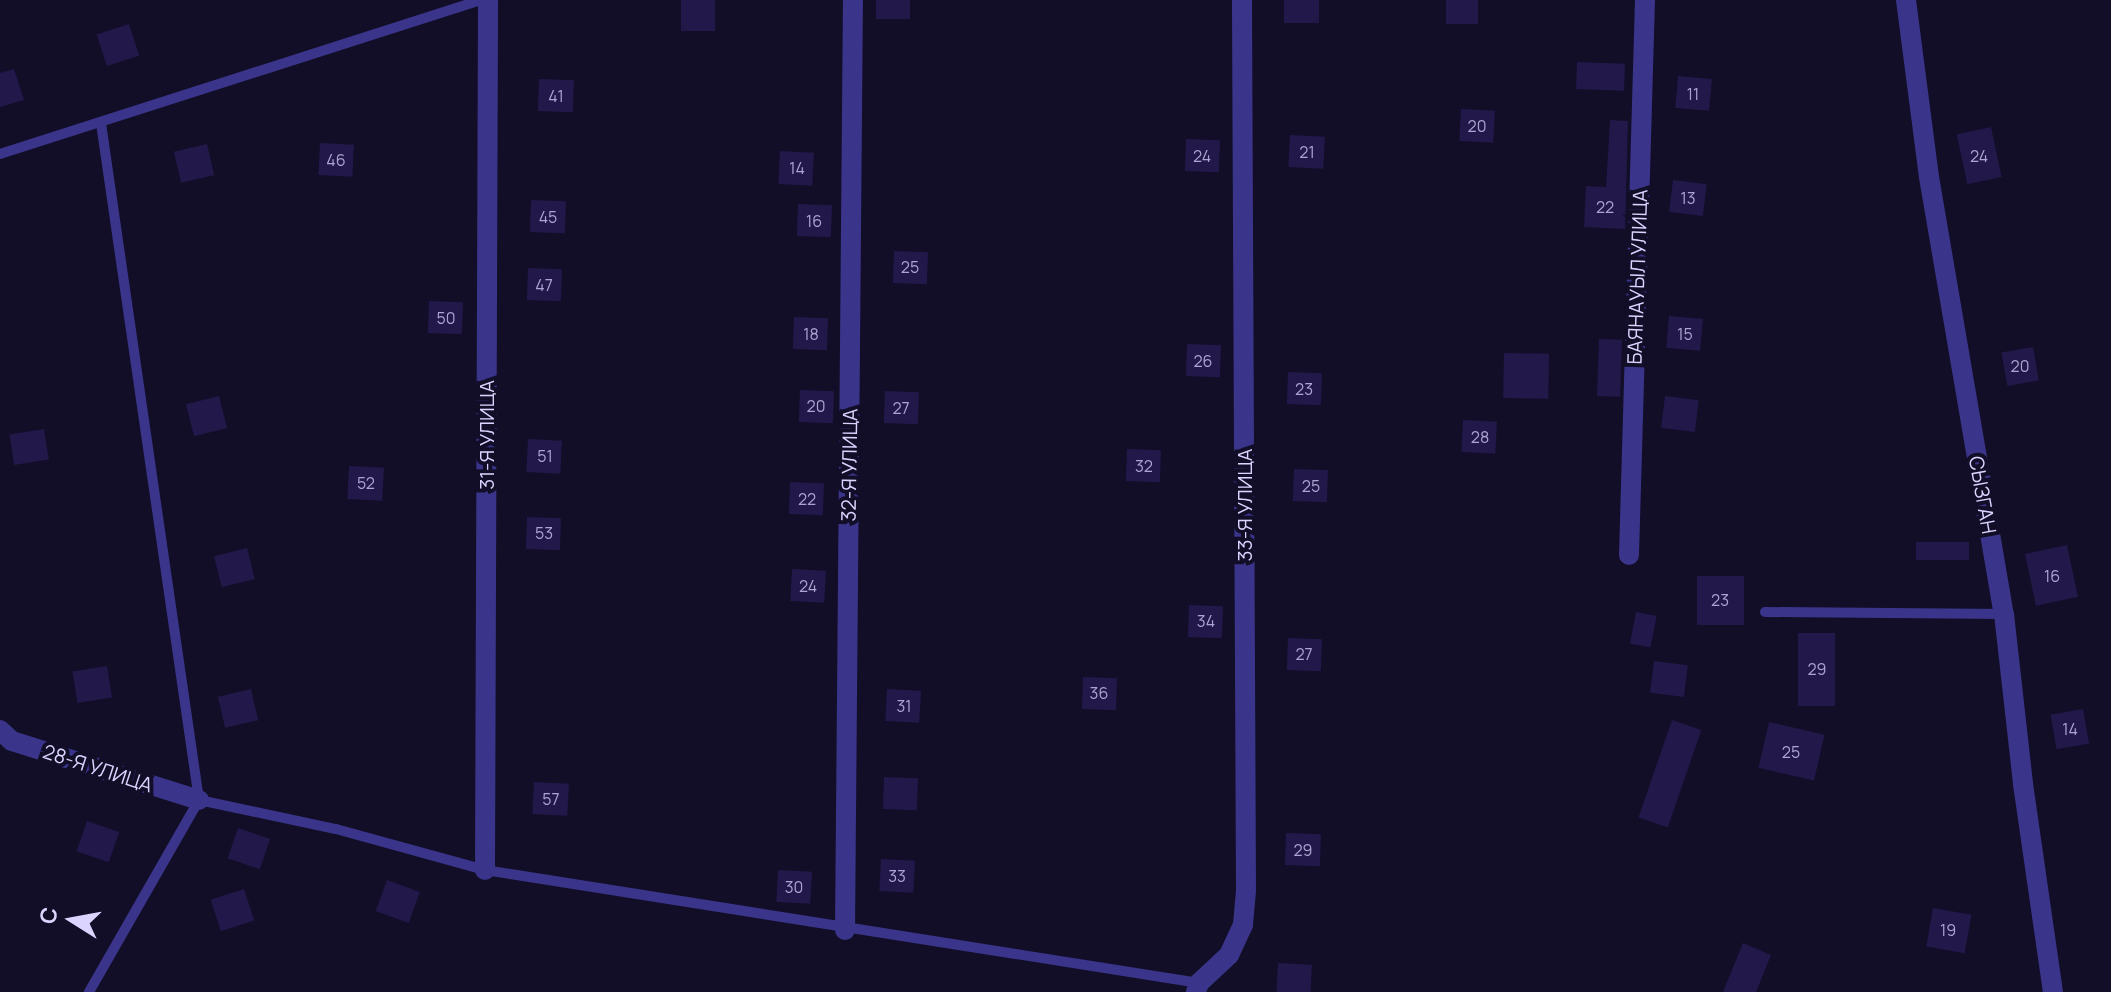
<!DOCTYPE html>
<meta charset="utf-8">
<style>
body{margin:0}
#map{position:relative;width:2111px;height:992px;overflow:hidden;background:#120e28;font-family:Manrope,sans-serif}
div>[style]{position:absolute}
.building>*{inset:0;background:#23184a;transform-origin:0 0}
.lane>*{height:10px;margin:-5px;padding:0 5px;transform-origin:5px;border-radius:5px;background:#3a358a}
.street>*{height:20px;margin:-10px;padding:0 10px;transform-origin:10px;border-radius:10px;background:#3a358a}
span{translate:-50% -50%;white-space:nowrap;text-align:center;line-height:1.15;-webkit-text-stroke:8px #120e28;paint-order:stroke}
.number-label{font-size:16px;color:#aca5d2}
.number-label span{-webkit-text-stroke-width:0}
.street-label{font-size:20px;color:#dad4ff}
.north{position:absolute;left:32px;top:880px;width:80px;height:80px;-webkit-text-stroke:6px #120e28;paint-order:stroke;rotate:281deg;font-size:22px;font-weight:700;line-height:32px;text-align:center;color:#dad4ff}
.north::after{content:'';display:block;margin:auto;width:28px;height:36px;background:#dad4ff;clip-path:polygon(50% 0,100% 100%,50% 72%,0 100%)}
</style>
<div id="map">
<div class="building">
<i style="left:681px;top:0;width:34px;height:31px"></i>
<i style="left:876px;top:0;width:34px;height:19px"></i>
<i style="left:1284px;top:0;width:35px;height:23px"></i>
<i style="left:1446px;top:0;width:32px;height:24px"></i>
<i style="left:129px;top:24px;width:33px;height:34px;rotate:72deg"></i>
<i style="left:1577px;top:62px;width:48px;height:27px;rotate:2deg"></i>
<i style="clip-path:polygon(14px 69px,24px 100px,0 107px,0 73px)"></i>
<i style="left:1678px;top:76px;width:34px;height:32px;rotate:5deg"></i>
<i style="left:539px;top:79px;width:35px;height:32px;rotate:2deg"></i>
<i style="left:1461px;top:109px;width:34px;height:32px;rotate:3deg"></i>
<i style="clip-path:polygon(1610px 120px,1628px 121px,1625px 229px,1584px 227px,1586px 186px,1606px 187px)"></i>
<i style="left:1991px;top:127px;width:51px;height:35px;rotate:78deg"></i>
<i style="left:1290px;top:135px;width:35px;height:32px;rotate:3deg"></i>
<i style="left:1186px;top:139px;width:34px;height:32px;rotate:2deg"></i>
<i style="left:320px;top:143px;width:34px;height:32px;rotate:3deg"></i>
<i style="left:207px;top:144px;width:32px;height:34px;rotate:77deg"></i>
<i style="left:780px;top:151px;width:34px;height:33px;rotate:3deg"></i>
<i style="left:1673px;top:180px;width:34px;height:32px;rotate:7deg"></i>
<i style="left:531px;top:200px;width:35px;height:32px;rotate:2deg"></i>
<i style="left:798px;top:204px;width:34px;height:32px;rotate:2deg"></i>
<i style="left:894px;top:251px;width:34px;height:32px;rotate:2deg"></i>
<i style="left:528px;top:268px;width:34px;height:32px;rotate:2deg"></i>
<i style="left:429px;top:301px;width:34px;height:32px;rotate:2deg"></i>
<i style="left:1669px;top:316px;width:34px;height:32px;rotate:5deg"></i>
<i style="left:794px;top:317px;width:34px;height:32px;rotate:2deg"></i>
<i style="left:1599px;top:339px;width:23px;height:57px;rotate:2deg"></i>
<i style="left:1187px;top:344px;width:34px;height:32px;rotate:2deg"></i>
<i style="left:2033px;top:347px;width:34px;height:32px;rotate:80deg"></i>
<i style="left:1504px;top:353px;width:45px;height:45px;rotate:1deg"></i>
<i style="left:1288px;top:372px;width:34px;height:32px;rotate:2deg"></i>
<i style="left:800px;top:390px;width:34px;height:32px;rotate:2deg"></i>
<i style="left:885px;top:391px;width:34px;height:32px;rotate:2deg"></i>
<i style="left:219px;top:396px;width:33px;height:34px;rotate:76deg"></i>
<i style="left:1665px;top:396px;width:34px;height:32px;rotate:7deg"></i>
<i style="left:1463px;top:420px;width:34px;height:32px;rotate:3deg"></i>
<i style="left:44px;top:429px;width:31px;height:35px;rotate:81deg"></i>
<i style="left:528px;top:439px;width:34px;height:33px;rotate:3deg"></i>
<i style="left:1127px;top:449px;width:34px;height:32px;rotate:2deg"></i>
<i style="left:349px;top:466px;width:35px;height:33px;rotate:3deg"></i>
<i style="left:1294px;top:469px;width:34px;height:32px;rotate:2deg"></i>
<i style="left:790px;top:482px;width:34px;height:32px;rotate:2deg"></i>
<i style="left:527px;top:517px;width:34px;height:32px;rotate:2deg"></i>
<i style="left:1916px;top:542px;width:53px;height:18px"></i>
<i style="left:2067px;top:545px;width:53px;height:43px;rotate:78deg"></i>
<i style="left:247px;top:548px;width:32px;height:34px;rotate:76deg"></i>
<i style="left:792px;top:569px;width:34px;height:32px;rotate:3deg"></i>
<i style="left:1697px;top:576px;width:47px;height:49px"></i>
<i style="left:1189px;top:605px;width:34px;height:32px;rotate:2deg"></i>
<i style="left:1636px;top:612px;width:21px;height:32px;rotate:11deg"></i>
<i style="left:1798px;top:633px;width:37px;height:73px"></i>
<i style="left:1288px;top:638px;width:34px;height:32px;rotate:2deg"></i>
<i style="left:1654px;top:661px;width:34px;height:32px;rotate:7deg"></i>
<i style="left:107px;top:666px;width:32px;height:35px;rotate:81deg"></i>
<i style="left:1083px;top:677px;width:34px;height:32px;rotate:2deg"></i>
<i style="left:251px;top:689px;width:32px;height:34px;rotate:77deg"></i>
<i style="left:887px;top:689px;width:34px;height:32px;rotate:3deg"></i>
<i style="left:2083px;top:709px;width:35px;height:33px;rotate:80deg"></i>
<i style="left:1672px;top:720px;width:31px;height:103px;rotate:19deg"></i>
<i style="left:1769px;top:722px;width:57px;height:47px;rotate:13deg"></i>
<i style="left:884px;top:777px;width:34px;height:32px;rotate:2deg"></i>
<i style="left:534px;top:782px;width:35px;height:32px;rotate:3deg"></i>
<i style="left:87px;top:821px;width:34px;height:32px;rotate:19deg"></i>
<i style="left:238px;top:828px;width:34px;height:32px;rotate:19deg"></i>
<i style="left:1286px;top:833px;width:35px;height:32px;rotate:2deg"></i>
<i style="left:881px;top:859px;width:34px;height:32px;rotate:3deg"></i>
<i style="left:778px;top:870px;width:34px;height:32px;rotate:3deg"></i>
<i style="left:387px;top:880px;width:35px;height:33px;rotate:20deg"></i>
<i style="left:244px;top:889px;width:33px;height:35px;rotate:72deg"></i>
<i style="left:1933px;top:908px;width:39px;height:39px;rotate:10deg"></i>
<i style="clip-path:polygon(1743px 943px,1771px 955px,1756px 992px,1723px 992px)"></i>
<i style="left:1278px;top:963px;width:34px;height:29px;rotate:3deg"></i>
</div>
<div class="lane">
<i style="left:0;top:154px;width:505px;rotate:-17.75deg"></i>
<i style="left:1765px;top:612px;width:239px;rotate:0.5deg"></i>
<i style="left:199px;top:800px;width:140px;rotate:12deg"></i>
<i style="left:336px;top:829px;width:155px;rotate:15.4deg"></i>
<i style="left:485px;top:870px;width:723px;rotate:8.99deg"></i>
<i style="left:89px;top:992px;width:221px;rotate:-60.2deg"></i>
<i style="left:199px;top:800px;width:684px;rotate:-98.24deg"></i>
</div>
<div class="street">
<i style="left:1906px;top:0;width:178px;rotate:82.6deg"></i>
<i style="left:1929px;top:177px;width:443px;rotate:80.3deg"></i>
<i style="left:2004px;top:614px;width:171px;rotate:83.6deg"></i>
<i style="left:2023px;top:784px;width:210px;rotate:81.8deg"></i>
<i style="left:1629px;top:555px;width:555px;rotate:-88.35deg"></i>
<i style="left:0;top:730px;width:16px;rotate:43deg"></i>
<i style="left:12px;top:741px;width:196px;rotate:17.5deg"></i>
<i style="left:485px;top:870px;width:870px;rotate:-89.8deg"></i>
<i style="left:845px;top:930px;width:930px;rotate:-89.51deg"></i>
<i style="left:1196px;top:992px;width:9px;rotate:-72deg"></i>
<i style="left:1199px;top:983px;width:41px;rotate:-43deg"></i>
<i style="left:1229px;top:955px;width:33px;rotate:-65deg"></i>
<i style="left:1243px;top:925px;width:35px;rotate:-85deg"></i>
<i style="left:1246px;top:890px;width:890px;rotate:-90.26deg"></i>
</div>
<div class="number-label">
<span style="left:1693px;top:94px">11</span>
<span style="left:556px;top:96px">41</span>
<span style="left:1477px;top:126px">20</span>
<span style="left:1307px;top:152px">21</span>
<span style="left:1202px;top:156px">24</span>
<span style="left:1979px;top:156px">24</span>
<span style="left:336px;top:160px">46</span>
<span style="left:797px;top:168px">14</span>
<span style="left:1688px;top:198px">13</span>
<span style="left:1605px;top:207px">22</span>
<span style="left:548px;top:217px">45</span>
<span style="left:814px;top:221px">16</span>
<span style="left:910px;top:267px">25</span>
<span style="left:544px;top:285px">47</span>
<span style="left:446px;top:318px">50</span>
<span style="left:811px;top:334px">18</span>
<span style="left:1685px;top:334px">15</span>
<span style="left:1203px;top:361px">26</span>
<span style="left:2020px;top:366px">20</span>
<span style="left:1304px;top:389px">23</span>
<span style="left:816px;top:406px">20</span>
<span style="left:901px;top:408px">27</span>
<span style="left:1480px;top:437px">28</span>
<span style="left:545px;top:456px">51</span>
<span style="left:1144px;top:466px">32</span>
<span style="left:366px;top:483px">52</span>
<span style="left:1311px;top:486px">25</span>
<span style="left:807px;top:499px">22</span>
<span style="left:544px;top:533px">53</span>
<span style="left:2052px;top:576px">16</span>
<span style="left:808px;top:586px">24</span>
<span style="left:1720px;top:600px">23</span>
<span style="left:1206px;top:621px">34</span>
<span style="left:1304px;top:654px">27</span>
<span style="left:1817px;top:669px">29</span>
<span style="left:1099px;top:693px">36</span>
<span style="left:904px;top:706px">31</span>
<span style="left:2070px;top:729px">14</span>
<span style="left:1791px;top:752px">25</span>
<span style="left:551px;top:799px">57</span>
<span style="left:1303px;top:850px">29</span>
<span style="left:897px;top:876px">33</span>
<span style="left:794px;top:887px">30</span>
<span style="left:1948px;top:930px">19</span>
</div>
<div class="street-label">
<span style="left:1637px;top:277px;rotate:-88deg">БАЯНАУЫЛ УЛИЦА</span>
<span style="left:486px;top:435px;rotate:-90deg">31-Я УЛИЦА</span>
<span style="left:849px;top:465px;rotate:-89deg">32-Я УЛИЦА</span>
<span style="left:1983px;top:495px;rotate:80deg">СЫЗГАН</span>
<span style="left:1244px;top:505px;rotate:-90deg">33-Я УЛИЦА</span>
<span style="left:98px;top:768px;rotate:18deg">28-Я УЛИЦА</span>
</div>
<div class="north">С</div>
</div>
